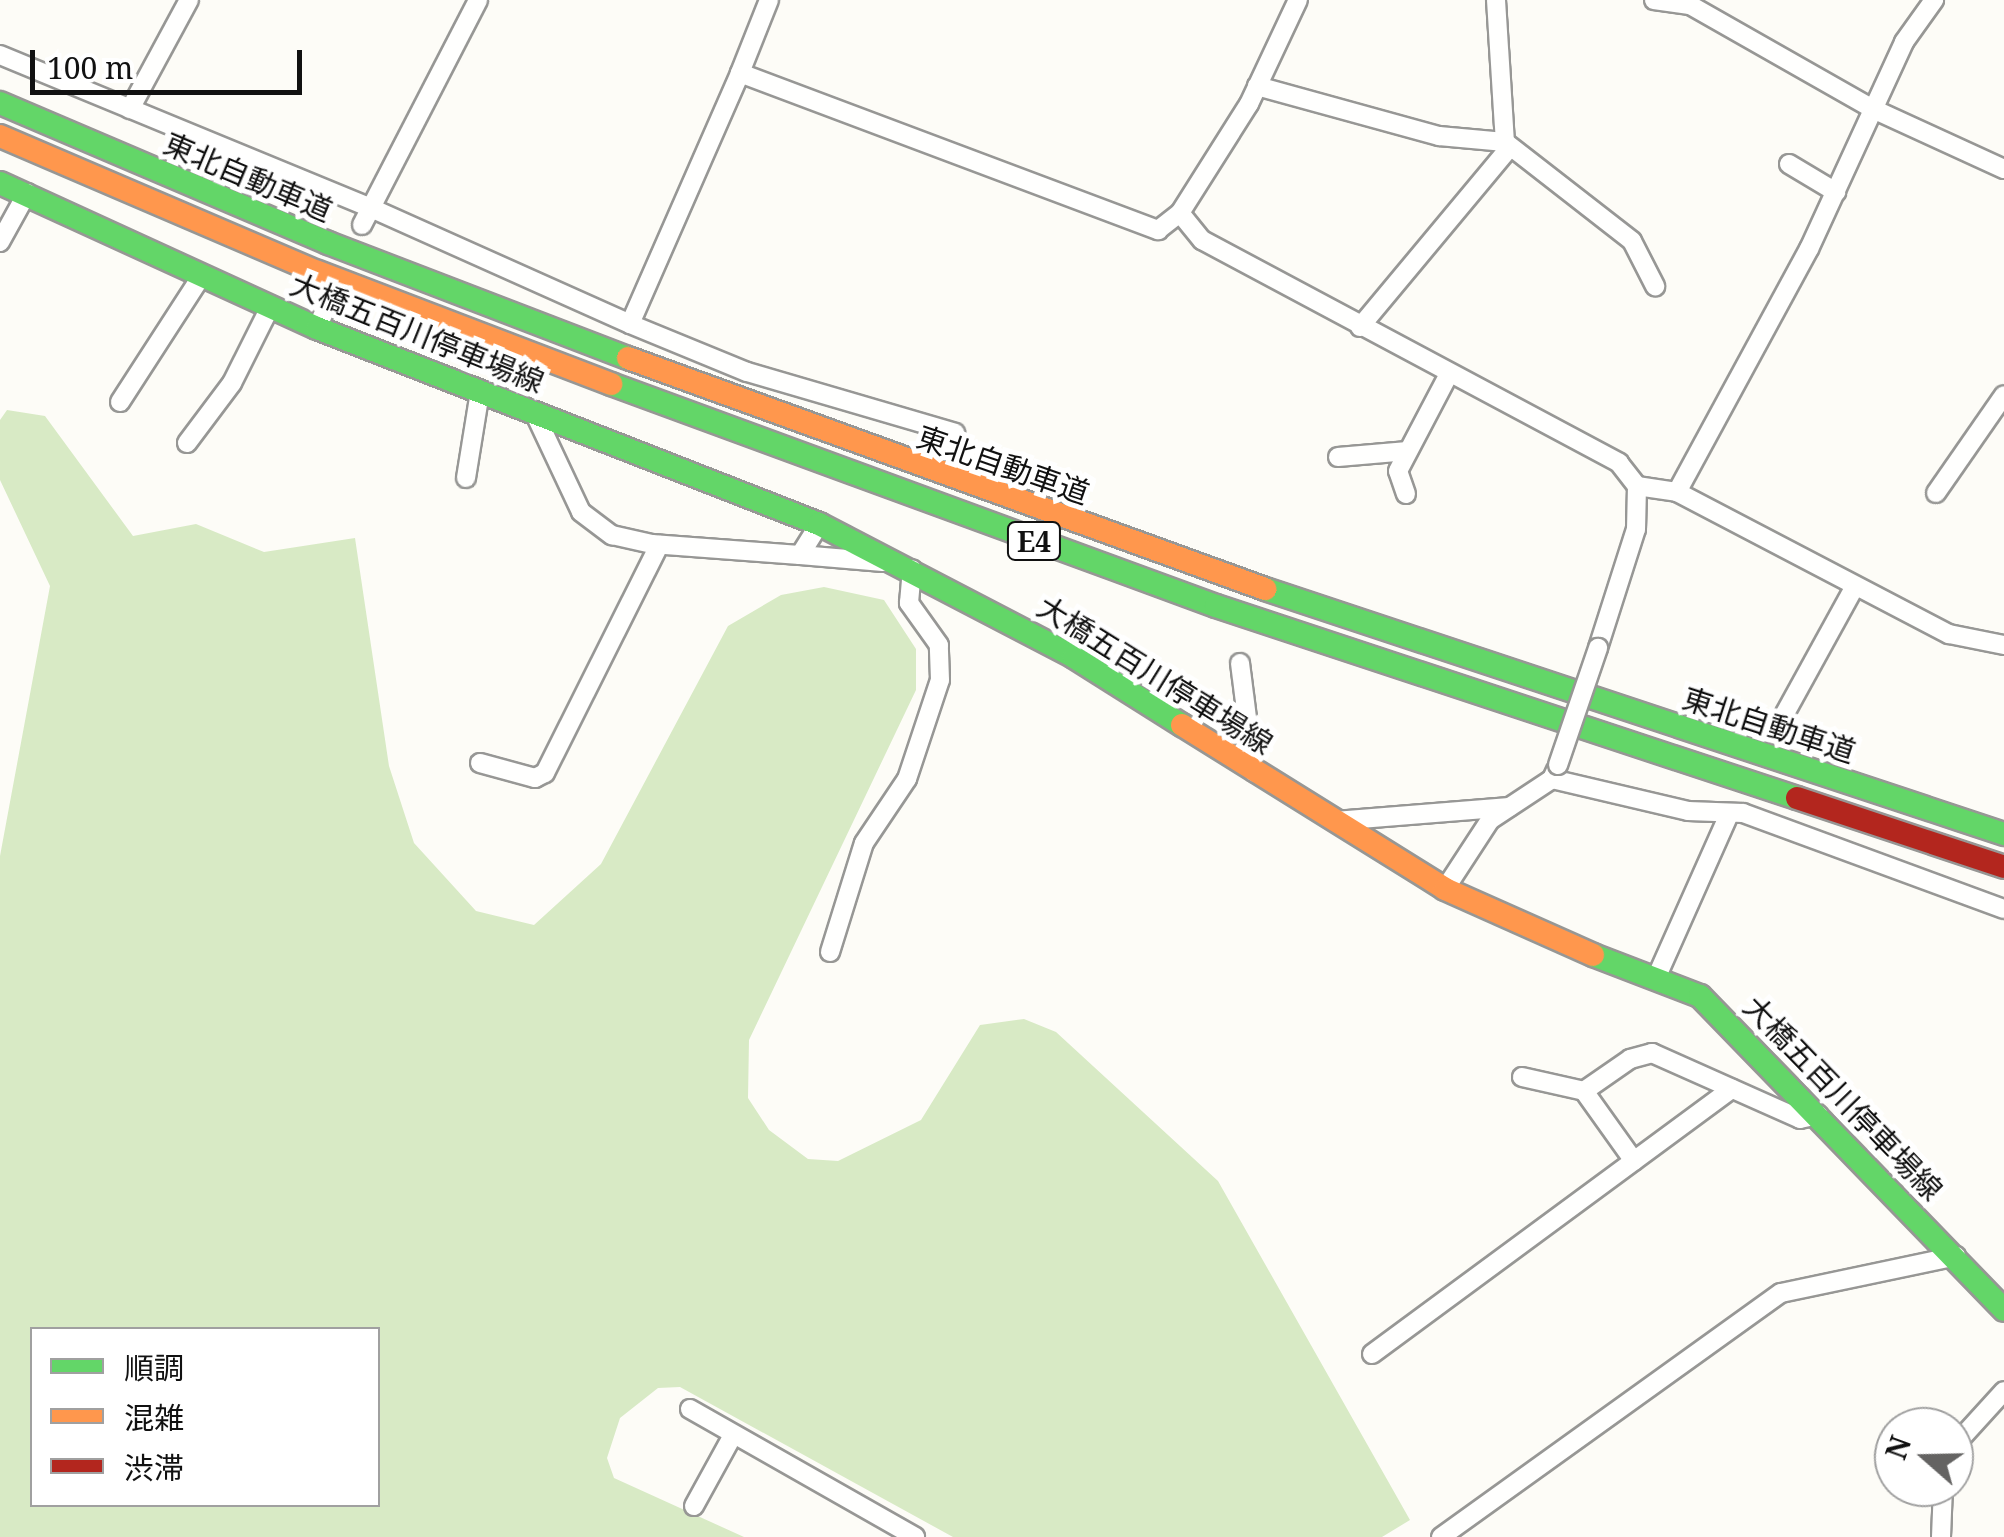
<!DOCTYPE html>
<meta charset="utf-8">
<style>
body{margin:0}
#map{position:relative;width:2004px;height:1537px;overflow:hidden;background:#fdfcf7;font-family:"Noto Serif","Noto Sans JP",serif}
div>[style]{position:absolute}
.forest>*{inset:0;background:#d8eac5}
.roads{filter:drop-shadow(2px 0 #979795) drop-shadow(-2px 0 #979795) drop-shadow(0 2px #979795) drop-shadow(0 -2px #979795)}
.street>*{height:18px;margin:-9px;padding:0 9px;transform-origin:9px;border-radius:9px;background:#fffffe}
.fast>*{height:22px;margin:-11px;padding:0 11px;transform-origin:11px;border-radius:11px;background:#63d668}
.slow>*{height:22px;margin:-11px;padding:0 11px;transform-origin:11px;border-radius:11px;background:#ff974d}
.jam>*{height:22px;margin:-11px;padding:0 11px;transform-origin:11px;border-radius:11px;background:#b3261e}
.bridges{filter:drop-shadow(2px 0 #979795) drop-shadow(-2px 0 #979795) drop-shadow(0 2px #979795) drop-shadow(0 -2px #979795)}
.street-bridge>*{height:18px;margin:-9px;padding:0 9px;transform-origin:9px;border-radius:9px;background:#fffffe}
span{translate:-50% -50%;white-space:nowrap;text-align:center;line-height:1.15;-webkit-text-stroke:10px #fff;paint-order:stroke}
.shield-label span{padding:2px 8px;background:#fff;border:2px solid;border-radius:8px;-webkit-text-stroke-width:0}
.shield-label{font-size:28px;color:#111;font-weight:700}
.street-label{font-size:30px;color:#111}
.legend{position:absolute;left:30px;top:1327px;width:350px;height:180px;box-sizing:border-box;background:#fff;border:2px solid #a0a0a0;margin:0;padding:12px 18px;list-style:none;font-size:30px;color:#111}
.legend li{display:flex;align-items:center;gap:20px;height:50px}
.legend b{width:50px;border:2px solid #a0a0a0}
.north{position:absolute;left:1874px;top:1407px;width:100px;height:100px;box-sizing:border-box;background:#fff;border:2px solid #a0a0a0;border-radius:50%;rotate:290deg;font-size:28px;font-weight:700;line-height:40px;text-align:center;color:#111}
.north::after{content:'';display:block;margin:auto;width:35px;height:45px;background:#646362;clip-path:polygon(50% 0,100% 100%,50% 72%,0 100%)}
.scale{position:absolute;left:30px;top:50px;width:272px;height:45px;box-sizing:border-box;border:5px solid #111;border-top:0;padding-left:12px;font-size:30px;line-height:35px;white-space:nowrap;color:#111;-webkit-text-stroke:8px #fff;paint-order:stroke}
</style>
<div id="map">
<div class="forest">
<i style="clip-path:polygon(evenodd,7px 410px,45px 416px,133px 536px,196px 524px,264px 552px,355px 538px,389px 766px,414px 843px,476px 911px,534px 925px,601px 864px,728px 626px,781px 595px,824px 587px,884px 600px,916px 649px,916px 690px,749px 1040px,748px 1098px,769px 1130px,808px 1159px,838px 1161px,921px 1120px,980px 1025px,1024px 1019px,1056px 1032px,1218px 1181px,1410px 1520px,1382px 1537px,953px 1537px,680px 1387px,658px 1388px,620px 1418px,607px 1458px,614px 1478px,744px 1537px,0 1537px,0 856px,50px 586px,0 480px,0 420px,7px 410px,32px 1330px,378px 1330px,378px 1504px,32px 1504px,32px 1330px)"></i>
</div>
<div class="roads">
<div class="street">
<i style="left:769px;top:0;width:79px;rotate:111.7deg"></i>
<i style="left:740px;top:73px;width:447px;rotate:20.6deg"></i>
<i style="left:1158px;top:230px;width:28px;rotate:-38deg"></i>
<i style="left:1180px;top:213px;width:129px;rotate:-57.7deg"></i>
<i style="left:1249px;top:104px;width:115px;rotate:-64.8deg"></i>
<i style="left:1496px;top:0;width:142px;rotate:86.4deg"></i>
<i style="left:1505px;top:142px;width:161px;rotate:37.9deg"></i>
<i style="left:1632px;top:241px;width:51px;rotate:62.9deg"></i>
<i style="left:1654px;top:0;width:36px;rotate:8deg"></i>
<i style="left:1690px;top:5px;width:210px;rotate:29.6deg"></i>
<i style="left:1873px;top:109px;width:144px;rotate:24.6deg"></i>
<i style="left:0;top:55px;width:401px;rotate:22.4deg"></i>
<i style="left:371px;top:208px;width:284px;rotate:24.1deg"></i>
<i style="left:630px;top:324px;width:274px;rotate:-66.3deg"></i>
<i style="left:1257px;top:86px;width:189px;rotate:15.4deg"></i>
<i style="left:1439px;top:136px;width:66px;rotate:5.2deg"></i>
<i style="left:130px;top:109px;width:124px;rotate:-61.6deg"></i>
<i style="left:1789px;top:164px;width:55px;rotate:30.8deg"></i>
<i style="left:1180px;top:213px;width:35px;rotate:51deg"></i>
<i style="left:1202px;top:240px;width:473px;rotate:28.1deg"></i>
<i style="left:1619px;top:463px;width:29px;rotate:52deg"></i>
<i style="left:1637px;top:486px;width:43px;rotate:91.3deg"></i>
<i style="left:1636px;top:529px;width:125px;rotate:107.7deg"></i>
<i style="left:362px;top:225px;width:253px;rotate:-62.7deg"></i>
<i style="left:0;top:242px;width:56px;rotate:-61.1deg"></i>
<i style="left:630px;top:324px;width:126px;rotate:22.3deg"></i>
<i style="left:747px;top:372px;width:217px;rotate:16.3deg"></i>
<i style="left:1360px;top:327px;width:234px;rotate:-50.2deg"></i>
<i style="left:317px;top:328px;width:27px;rotate:-66deg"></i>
<i style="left:120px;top:402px;width:149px;rotate:-57.1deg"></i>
<i style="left:534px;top:412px;width:110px;rotate:64.8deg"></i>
<i style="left:581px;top:512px;width:39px;rotate:37deg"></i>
<i style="left:612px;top:535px;width:41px;rotate:12.7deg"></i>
<i style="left:652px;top:544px;width:148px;rotate:4.3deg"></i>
<i style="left:800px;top:555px;width:36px;rotate:-58deg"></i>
<i style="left:187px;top:443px;width:75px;rotate:-53.1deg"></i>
<i style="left:232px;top:383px;width:85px;rotate:-63.4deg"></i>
<i style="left:1338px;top:457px;width:70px;rotate:-4.9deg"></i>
<i style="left:466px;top:478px;width:87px;rotate:-80.8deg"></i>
<i style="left:1637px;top:486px;width:40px;rotate:8.5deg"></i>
<i style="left:1677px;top:492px;width:277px;rotate:-61.5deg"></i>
<i style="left:1809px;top:249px;width:228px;rotate:-65.3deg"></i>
<i style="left:1904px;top:42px;width:52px;rotate:-54.5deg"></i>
<i style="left:1677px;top:492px;width:307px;rotate:27.6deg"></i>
<i style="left:1949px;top:634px;width:56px;rotate:11.3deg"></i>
<i style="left:1936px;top:493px;width:119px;rotate:-55.2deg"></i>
<i style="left:1406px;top:494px;width:24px;rotate:-109deg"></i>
<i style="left:1398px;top:471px;width:110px;rotate:-62.3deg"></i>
<i style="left:800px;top:555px;width:83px;rotate:4.8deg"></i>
<i style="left:1240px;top:663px;width:110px;rotate:82.7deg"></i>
<i style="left:1783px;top:717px;width:147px;rotate:-61.2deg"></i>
<i style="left:480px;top:763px;width:57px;rotate:15.3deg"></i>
<i style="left:535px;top:778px;width:11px;rotate:-27deg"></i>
<i style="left:545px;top:773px;width:255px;rotate:-63.4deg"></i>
<i style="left:1552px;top:779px;width:140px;rotate:13.2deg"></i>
<i style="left:1688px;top:811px;width:55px;rotate:2.1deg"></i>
<i style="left:1743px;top:813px;width:278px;rotate:20.2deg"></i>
<i style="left:1335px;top:821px;width:175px;rotate:-4.6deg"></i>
<i style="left:1445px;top:889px;width:82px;rotate:-56.9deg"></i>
<i style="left:1490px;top:820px;width:74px;rotate:-33.5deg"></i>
<i style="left:1552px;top:779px;width:10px;rotate:-66deg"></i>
<i style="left:830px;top:952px;width:114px;rotate:-72.7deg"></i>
<i style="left:864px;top:843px;width:77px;rotate:-56.1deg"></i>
<i style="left:907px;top:779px;width:104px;rotate:-71.6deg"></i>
<i style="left:940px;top:680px;width:35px;rotate:-92deg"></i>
<i style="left:939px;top:645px;width:52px;rotate:-125.5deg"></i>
<i style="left:909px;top:603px;width:34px;rotate:-85deg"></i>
<i style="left:1657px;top:976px;width:177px;rotate:-66deg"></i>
<i style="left:1522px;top:1077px;width:64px;rotate:12.7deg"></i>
<i style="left:1584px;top:1091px;width:56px;rotate:-34.8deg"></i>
<i style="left:1630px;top:1059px;width:23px;rotate:-15deg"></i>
<i style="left:1652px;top:1053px;width:162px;rotate:24deg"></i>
<i style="left:1800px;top:1119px;width:19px;rotate:-12deg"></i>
<i style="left:1584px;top:1091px;width:86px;rotate:54.5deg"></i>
<i style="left:1372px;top:1354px;width:447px;rotate:-36.4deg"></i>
<i style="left:690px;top:1409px;width:259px;rotate:29.6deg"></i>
<i style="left:1954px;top:1446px;width:74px;rotate:-47.7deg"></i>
<i style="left:694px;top:1506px;width:81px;rotate:-61.2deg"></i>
<i style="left:1441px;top:1537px;width:418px;rotate:-35.7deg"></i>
<i style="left:1781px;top:1293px;width:179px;rotate:-11.9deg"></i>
<i style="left:1941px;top:1537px;width:50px;rotate:-87.7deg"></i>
</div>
<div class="fast">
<i style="left:0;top:103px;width:357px;rotate:23.1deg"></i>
<i style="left:328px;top:243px;width:321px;rotate:21deg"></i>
<i style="left:0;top:183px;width:349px;rotate:24.6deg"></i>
<i style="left:317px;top:328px;width:539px;rotate:21.33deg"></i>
<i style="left:819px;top:524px;width:288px;rotate:27.5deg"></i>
<i style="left:1074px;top:657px;width:128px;rotate:32.2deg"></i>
<i style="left:611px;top:384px;width:644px;rotate:20.15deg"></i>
<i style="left:1216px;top:606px;width:612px;rotate:18.29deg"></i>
<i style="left:1265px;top:589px;width:779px;rotate:18.34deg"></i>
<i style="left:1593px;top:955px;width:115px;rotate:21deg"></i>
<i style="left:1700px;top:996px;width:437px;rotate:45.9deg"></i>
</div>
<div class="slow">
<i style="left:0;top:136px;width:346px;rotate:23.2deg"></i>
<i style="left:318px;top:272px;width:314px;rotate:20.9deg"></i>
<i style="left:628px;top:358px;width:678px;rotate:19.93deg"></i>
<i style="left:1182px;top:725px;width:310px;rotate:31.9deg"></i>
<i style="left:1445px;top:889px;width:162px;rotate:24deg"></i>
</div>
<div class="jam">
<i style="left:1797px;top:798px;width:218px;rotate:18.4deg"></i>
</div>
</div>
<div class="bridges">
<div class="street-bridge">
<i style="left:1558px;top:765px;width:124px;rotate:-71.1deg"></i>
</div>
</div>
<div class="shield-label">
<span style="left:1034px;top:541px">E4</span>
</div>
<div class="street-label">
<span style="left:248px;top:177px;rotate:23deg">東北自動車道</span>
<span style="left:417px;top:333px;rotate:22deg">大橋五百川停車場線</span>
<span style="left:1003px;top:465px;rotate:19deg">東北自動車道</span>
<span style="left:1155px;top:675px;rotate:32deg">大橋五百川停車場線</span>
<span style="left:1769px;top:725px;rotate:18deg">東北自動車道</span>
<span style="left:1843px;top:1098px;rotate:46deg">大橋五百川停車場線</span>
</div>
<ul class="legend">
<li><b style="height:12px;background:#63d668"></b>順調</li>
<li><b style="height:12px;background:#ff974d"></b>混雑</li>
<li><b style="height:12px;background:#b3261e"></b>渋滞</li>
</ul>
<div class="north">N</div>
<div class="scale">100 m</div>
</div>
